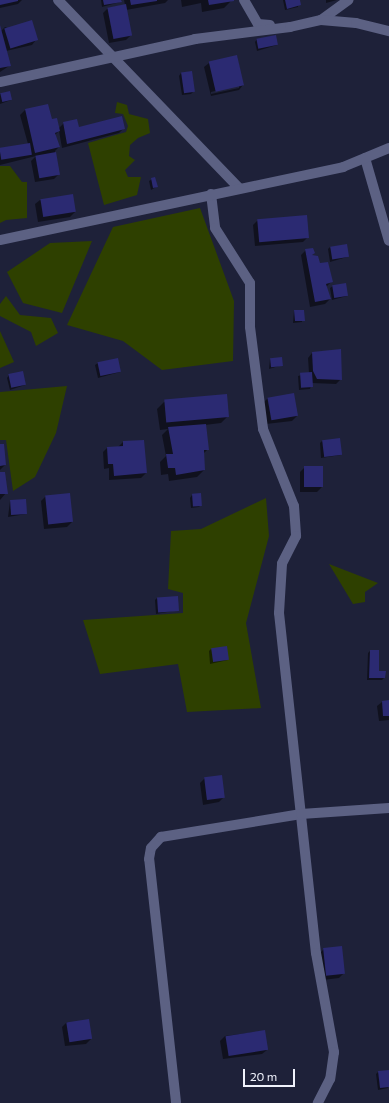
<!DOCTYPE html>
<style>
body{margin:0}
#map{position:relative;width:389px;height:1103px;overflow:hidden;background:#1e2139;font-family:Commissioner,sans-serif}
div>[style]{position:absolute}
.green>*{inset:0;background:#2e4000}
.shadow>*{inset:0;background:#0007}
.building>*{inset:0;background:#2b2a72;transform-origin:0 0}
.minor>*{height:10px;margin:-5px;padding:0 5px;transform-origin:5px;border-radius:5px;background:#5c6183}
span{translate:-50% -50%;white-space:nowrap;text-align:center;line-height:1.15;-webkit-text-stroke:3.5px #1e2139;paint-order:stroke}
.scale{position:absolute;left:243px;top:1069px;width:52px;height:18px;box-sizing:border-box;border:2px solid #f0f2fc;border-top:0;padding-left:5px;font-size:12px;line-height:14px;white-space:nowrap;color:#f0f2fc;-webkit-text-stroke:3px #1e2139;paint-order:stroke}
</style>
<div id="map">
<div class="green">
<i style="clip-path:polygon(117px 102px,127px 105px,129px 114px,148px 119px,150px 133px,138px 138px,130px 145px,129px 156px,135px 160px,125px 170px,128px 177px,141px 177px,137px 195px,104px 205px,88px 143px,126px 132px,128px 126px,123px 114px,115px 113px)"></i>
<i style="clip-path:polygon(0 166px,10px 166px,22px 182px,27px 182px,27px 218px,6px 220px,0 223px)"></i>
<i style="clip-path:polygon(200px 208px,234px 301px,233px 361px,162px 370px,123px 341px,67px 325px,113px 227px)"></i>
<i style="clip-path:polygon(92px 241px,62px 313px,23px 303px,7px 272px,50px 243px)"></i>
<i style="clip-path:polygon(6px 296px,20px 315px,51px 318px,58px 333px,36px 346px,31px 332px,0 316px,0 304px)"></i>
<i style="clip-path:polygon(0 331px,14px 362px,0 368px)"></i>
<i style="clip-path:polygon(67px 386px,56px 433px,35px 477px,13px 491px,6px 440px,0 440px,0 392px)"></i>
<i style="clip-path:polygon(266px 498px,269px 536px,246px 623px,261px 708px,187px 712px,178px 664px,100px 674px,83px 620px,183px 613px,183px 593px,168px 589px,171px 531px,201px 529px)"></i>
<i style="clip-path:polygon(329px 564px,378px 583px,365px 592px,365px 602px,353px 604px)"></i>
</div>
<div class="shadow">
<i style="clip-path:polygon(0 0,22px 0,18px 4px,0 8px)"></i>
<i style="clip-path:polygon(101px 0,120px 0,120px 2px,102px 7px)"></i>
<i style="clip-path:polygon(124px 0,168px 0,165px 3px,126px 10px,131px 35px,126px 40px,109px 43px,103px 13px,108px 8px,125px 5px)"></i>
<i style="clip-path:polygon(181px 0,231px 0,231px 1px,224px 8px,202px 12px,201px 3px,182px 7px)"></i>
<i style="clip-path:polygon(299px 0,298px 7px,285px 10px,283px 0)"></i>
<i style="clip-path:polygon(326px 0,337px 0,326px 3px)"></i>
<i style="clip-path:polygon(0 27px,1px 31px,5px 27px,36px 40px,32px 45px,6px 51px,9px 66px,0 72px)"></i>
<i style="clip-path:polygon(257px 39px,277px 45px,257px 51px,255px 42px)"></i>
<i style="clip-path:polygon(evenodd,237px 56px,243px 85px,239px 90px,211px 96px,204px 67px,209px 63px,237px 56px,239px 85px,239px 88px,211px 94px,211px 92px,239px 85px)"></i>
<i style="clip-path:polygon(181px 73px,194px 91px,191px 94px,182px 95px,179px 76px)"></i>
<i style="clip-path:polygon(0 94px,1px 94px,11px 100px,0 104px)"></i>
<i style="clip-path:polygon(25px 110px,51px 120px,59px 128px,64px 123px,78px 128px,124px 128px,119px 133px,62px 148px,59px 131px,55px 135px,59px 147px,55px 151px,59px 174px,54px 179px,35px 182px,31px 161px,36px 156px,0 165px,0 150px,28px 144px,20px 115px)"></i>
<i style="clip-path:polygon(154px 178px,156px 187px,151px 190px,149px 181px)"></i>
<i style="clip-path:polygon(40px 200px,75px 212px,70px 217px,38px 222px,35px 204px)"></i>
<i style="clip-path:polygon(258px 220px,308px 237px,303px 242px,255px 246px,253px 225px)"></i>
<i style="clip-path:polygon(330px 247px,347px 257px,330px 262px,328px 249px)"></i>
<i style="clip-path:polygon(306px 250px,332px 281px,326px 287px,330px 299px,325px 304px,310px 307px,301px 255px)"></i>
<i style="clip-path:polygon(333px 286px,347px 296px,332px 300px,330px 288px)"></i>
<i style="clip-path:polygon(294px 311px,303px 311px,302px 322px,293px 323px)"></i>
<i style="clip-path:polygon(312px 353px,341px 379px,336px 384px,312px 383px,310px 389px,299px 390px,298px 376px,309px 373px,308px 358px)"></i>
<i style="clip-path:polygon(270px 359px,282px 365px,269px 369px)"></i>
<i style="clip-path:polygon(98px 363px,120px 372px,98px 378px,95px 365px)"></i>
<i style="clip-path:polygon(9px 375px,25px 385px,10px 390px,7px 378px)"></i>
<i style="clip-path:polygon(268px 398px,297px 416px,292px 421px,266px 424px,263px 403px)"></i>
<i style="clip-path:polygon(164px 402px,228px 416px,221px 423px,205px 425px,208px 449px,203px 454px,204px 470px,197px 477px,169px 481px,168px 474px,161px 475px,160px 462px,166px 456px,162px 435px,168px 429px,160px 430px,157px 409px)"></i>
<i style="clip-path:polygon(143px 441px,146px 473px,141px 478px,109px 480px,109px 468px,104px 469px,103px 452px,107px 448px,118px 447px,123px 442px)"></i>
<i style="clip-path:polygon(322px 441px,341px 455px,321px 458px,320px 443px)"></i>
<i style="clip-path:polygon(0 445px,5px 465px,0 470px)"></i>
<i style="clip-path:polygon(305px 467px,322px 487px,317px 492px,300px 492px,300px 472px)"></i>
<i style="clip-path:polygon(0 473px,6px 493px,0 500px)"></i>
<i style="clip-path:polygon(192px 495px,201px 505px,199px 507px,191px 508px,190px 498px)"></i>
<i style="clip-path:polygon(46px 496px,72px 522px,67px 527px,44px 529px,41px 501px)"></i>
<i style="clip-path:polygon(10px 501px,26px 514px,8px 517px)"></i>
<i style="clip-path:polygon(157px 598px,178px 610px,156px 614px,155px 600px)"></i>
<i style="clip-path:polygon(211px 649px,228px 660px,210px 664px,209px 651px)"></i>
<i style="clip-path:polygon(370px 651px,378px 672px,384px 678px,382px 680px,367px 680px,368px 653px)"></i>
<i style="clip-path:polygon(389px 701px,389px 720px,379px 721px,377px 706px,382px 702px)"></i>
<i style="clip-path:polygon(205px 778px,224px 797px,219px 802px,203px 805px,200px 783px)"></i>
<i style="clip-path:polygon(324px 949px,344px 973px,339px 978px,323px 980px,319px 954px)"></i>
<i style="clip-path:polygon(67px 1022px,91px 1039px,86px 1044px,65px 1046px,62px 1027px)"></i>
<i style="clip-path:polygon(264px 1031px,267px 1050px,262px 1054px,223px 1059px,220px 1041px,225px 1036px)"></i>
<i style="clip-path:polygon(378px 1072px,389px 1079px,388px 1088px,378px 1090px,376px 1074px)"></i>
</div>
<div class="building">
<i style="clip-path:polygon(0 0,18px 0,18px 1px,0 5px)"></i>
<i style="clip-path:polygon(103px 0,121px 0,122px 2px,104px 5px)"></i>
<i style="clip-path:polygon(130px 0,157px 0,157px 1px,131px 5px)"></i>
<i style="clip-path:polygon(208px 0,234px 0,234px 1px,209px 5px)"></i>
<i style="clip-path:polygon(285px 0,300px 0,301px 5px,287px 9px)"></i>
<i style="left:126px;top:4px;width:32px;height:19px;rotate:79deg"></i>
<i style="left:32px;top:20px;width:21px;height:29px;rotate:73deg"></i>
<i style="clip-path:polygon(0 25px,11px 66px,0 68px)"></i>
<i style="left:276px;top:35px;width:10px;height:20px;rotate:79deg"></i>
<i style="left:237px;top:55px;width:31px;height:29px;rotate:77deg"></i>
<i style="left:192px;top:71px;width:21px;height:11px;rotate:82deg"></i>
<i style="left:10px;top:91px;width:9px;height:10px;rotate:77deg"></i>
<i style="clip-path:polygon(48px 104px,52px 119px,57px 118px,60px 131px,55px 133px,60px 147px,35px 153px,25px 109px)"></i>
<i style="clip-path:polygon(122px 116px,125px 129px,67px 144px,63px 122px,77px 119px,79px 127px)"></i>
<i style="left:30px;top:143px;width:12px;height:31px;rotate:81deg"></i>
<i style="left:56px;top:152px;width:23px;height:21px;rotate:80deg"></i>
<i style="clip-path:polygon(155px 177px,158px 187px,153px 188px,151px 178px)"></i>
<i style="left:73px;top:194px;width:18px;height:33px;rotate:81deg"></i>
<i style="left:307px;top:215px;width:23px;height:50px;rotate:85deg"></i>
<i style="left:347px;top:244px;width:13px;height:17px;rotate:81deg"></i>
<i style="clip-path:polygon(313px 248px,315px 253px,312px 255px,318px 256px,320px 263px,328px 262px,333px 282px,326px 284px,331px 299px,315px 302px,305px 249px)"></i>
<i style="left:346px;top:283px;width:13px;height:14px;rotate:81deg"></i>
<i style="clip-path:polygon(294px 310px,304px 310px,305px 321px,295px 321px)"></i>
<i style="clip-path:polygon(341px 349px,342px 380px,317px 379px,313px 371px,312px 352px)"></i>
<i style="left:282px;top:357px;width:9px;height:12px;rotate:84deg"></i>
<i style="left:118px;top:358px;width:14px;height:21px;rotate:78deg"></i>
<i style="left:23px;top:371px;width:14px;height:15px;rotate:78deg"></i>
<i style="left:312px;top:372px;width:15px;height:12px;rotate:86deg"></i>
<i style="left:294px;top:393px;width:23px;height:27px;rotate:80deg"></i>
<i style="left:227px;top:394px;width:23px;height:63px;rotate:85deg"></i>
<i style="clip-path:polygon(206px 424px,209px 450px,204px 450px,205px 470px,176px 475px,175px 468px,168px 468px,166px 454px,173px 454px,168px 427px)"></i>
<i style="left:340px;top:438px;width:17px;height:18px;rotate:83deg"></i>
<i style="clip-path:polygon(144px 440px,147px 473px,114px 476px,113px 464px,108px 464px,107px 447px,123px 446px,123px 441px)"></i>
<i style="clip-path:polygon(0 444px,4px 444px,6px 465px,0 466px)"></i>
<i style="left:304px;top:466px;width:19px;height:21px"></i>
<i style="clip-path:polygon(0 472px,5px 472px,8px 494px,0 494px)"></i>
<i style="left:70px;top:493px;width:29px;height:25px;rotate:84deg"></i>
<i style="left:201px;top:493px;width:13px;height:9px;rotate:86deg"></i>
<i style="left:26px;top:499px;width:15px;height:16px;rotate:86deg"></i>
<i style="left:178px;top:596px;width:15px;height:21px;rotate:86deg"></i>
<i style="left:227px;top:646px;width:14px;height:16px;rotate:82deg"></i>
<i style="clip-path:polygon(370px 650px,379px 650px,379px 671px,386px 671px,385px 678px,369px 678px)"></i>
<i style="clip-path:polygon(389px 700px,389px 716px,383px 716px,382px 701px)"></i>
<i style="left:222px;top:775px;width:23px;height:18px;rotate:83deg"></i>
<i style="left:342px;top:946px;width:28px;height:19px;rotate:84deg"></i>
<i style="left:89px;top:1019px;width:20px;height:23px;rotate:81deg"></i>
<i style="left:265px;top:1030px;width:20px;height:40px;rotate:81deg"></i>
<i style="clip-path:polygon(389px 1070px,389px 1087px,380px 1088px,378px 1071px)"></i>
</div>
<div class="minor">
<i style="left:58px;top:0;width:261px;rotate:46.1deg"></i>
<i style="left:244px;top:0;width:28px;rotate:60deg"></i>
<i style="left:258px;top:24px;width:12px;rotate:5deg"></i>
<i style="left:321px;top:20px;width:34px;rotate:-36deg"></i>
<i style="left:0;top:82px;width:200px;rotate:-12.4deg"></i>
<i style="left:195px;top:39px;width:96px;rotate:-7.2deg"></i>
<i style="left:290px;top:27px;width:32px;rotate:-13deg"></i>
<i style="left:321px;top:20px;width:35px;rotate:5deg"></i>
<i style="left:356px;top:23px;width:34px;rotate:14deg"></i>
<i style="left:365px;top:158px;width:86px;rotate:73.9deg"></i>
<i style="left:211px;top:194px;width:34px;rotate:83deg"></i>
<i style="left:215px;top:228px;width:65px;rotate:57.5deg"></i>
<i style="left:250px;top:283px;width:44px;rotate:90deg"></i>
<i style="left:250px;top:327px;width:103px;rotate:82.7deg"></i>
<i style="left:263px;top:429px;width:83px;rotate:68.1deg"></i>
<i style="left:294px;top:506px;width:30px;rotate:86deg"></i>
<i style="left:296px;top:536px;width:31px;rotate:117deg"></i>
<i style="left:282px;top:564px;width:49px;rotate:93.5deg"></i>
<i style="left:279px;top:613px;width:342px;rotate:83.8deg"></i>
<i style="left:316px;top:953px;width:101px;rotate:79.7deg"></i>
<i style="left:334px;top:1052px;width:27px;rotate:98deg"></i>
<i style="left:330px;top:1079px;width:27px;rotate:117deg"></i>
<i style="left:0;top:240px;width:351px;rotate:-12deg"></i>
<i style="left:343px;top:167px;width:50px;rotate:-22.4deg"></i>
<i style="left:176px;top:1102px;width:244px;rotate:-96.3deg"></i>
<i style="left:149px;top:859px;width:11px;rotate:-80deg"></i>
<i style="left:151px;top:848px;width:15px;rotate:-48deg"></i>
<i style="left:161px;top:837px;width:142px;rotate:-9.3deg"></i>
<i style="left:301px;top:814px;width:88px;rotate:-3.9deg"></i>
</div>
<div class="scale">20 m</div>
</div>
